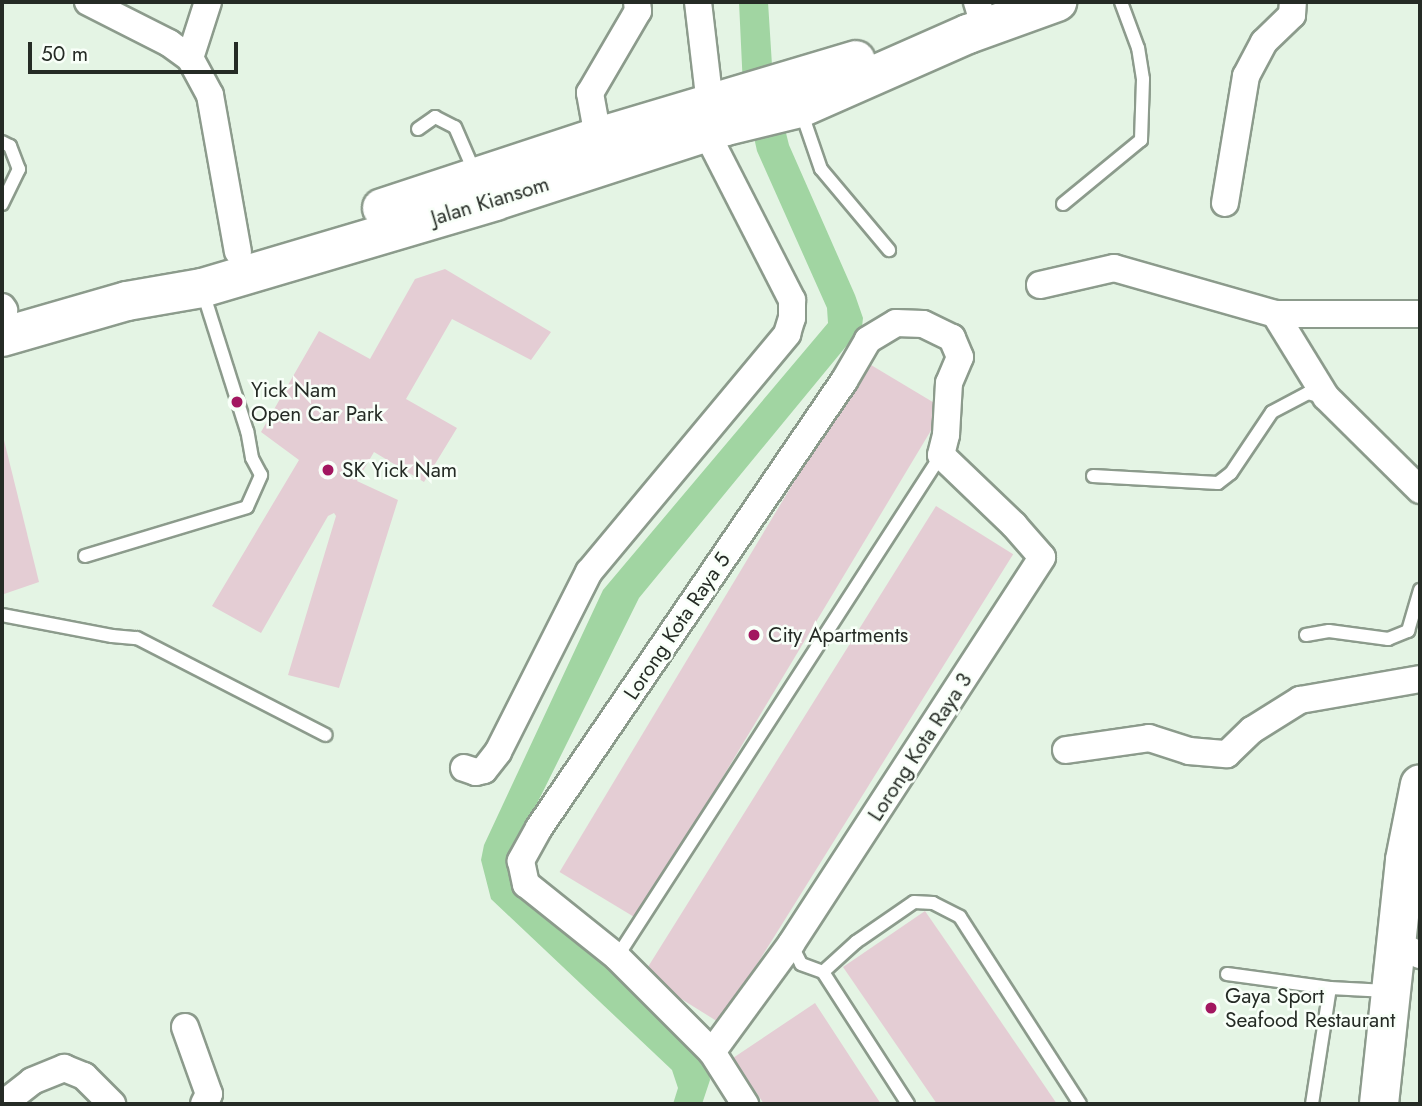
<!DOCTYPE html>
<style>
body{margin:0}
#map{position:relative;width:1422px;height:1106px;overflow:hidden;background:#e4f4e4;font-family:Jost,sans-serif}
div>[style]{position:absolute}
.water>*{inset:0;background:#a1d5a2}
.building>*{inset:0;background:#e4cdd4;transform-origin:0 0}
.roads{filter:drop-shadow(2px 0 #8c9b8c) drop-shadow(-2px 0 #8c9b8c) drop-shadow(0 2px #8c9b8c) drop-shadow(0 -2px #8c9b8c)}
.lane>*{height:12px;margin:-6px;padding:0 6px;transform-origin:6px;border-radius:6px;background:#fff}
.street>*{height:26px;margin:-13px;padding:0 13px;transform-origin:13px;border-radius:13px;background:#fff}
.primary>*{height:38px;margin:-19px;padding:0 19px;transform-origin:19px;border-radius:19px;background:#fff}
.dots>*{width:19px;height:19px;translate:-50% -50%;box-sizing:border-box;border:4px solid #f8fff8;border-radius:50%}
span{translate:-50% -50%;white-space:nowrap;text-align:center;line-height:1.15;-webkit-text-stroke:5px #f8fff8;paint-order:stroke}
.street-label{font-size:21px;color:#252b25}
.poi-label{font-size:21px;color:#252b25}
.left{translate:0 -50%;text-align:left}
.frame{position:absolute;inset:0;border:4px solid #252b25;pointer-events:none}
.scale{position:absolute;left:28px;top:42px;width:210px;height:32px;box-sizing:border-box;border:4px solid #252b25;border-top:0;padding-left:9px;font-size:21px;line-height:24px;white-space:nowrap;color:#252b25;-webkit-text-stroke:5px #f8fff8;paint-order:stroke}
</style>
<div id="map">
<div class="water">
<i style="clip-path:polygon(739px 2px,768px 2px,773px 81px,789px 145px,855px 295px,863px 318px,862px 327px,639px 598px,509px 860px,513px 877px,693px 1044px,709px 1071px,710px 1080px,702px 1104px,673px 1104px,678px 1088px,672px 1070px,491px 899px,481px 860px,484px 845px,603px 590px,828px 323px,827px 308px,757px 151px,743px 87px)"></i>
</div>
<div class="building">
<i style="clip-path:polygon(445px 269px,551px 332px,531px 360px,452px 319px,406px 399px,457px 428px,424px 482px,374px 452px,357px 481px,398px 500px,339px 688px,288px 675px,336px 516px,334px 513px,328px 516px,261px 633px,212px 606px,299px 460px,261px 432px,319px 331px,370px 359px,415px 279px)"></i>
<i style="left:866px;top:362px;width:91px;height:595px;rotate:31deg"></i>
<i style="clip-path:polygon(2px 432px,39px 582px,4px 594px,2px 588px)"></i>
<i style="left:936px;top:506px;width:91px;height:553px;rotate:32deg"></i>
<i style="clip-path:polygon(925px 911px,952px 950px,1057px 1104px,937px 1104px,843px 967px)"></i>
<i style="clip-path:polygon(815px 1003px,860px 1072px,881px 1104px,764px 1104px,733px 1058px)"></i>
</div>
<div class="roads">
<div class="lane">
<i style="left:801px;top:111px;width:61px;rotate:71deg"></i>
<i style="left:821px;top:169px;width:106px;rotate:50deg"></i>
<i style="left:418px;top:129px;width:21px;rotate:-35deg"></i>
<i style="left:435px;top:117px;width:22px;rotate:27deg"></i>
<i style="left:455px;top:127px;width:50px;rotate:66.5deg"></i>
<i style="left:2px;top:142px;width:9px;rotate:27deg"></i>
<i style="left:10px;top:146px;width:25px;rotate:69deg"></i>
<i style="left:19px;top:169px;width:39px;rotate:116deg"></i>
<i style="left:1063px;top:204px;width:101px;rotate:-39.4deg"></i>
<i style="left:1141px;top:140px;width:61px;rotate:-88.1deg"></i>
<i style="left:1143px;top:79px;width:31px;rotate:-99deg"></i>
<i style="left:1138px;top:48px;width:49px;rotate:-110.3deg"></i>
<i style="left:1093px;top:476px;width:125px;rotate:3.2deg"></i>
<i style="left:1218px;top:483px;width:16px;rotate:-38deg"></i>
<i style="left:1231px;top:473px;width:73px;rotate:-56.1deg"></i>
<i style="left:1272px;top:412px;width:41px;rotate:-27.8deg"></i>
<i style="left:1308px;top:393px;width:15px;rotate:16deg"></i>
<i style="left:85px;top:556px;width:169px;rotate:-16.8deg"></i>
<i style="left:247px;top:507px;width:35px;rotate:-66deg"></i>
<i style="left:261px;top:475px;width:19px;rotate:-118deg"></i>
<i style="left:252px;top:458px;width:27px;rotate:-100deg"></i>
<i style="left:247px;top:431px;width:146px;rotate:-107.6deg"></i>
<i style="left:2px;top:615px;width:112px;rotate:10.8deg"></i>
<i style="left:112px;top:636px;width:25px;rotate:5deg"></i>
<i style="left:137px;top:638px;width:212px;rotate:27.2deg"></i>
<i style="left:1306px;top:635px;width:23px;rotate:-10deg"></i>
<i style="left:1329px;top:631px;width:60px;rotate:7.7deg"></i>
<i style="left:1388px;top:639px;width:22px;rotate:-22deg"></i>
<i style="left:1408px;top:631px;width:43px;rotate:-73.7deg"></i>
<i style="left:791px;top:944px;width:22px;rotate:63deg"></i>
<i style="left:801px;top:964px;width:23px;rotate:20deg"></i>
<i style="left:823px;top:972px;width:157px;rotate:57.2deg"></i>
<i style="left:617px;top:957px;width:597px;rotate:-57.16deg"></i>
<i style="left:823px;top:972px;width:45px;rotate:-42.3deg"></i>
<i style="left:856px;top:942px;width:70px;rotate:-34.6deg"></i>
<i style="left:914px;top:902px;width:19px;rotate:3deg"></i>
<i style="left:933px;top:903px;width:30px;rotate:27deg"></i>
<i style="left:960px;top:917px;width:222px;rotate:57.3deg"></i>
<i style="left:1227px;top:974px;width:104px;rotate:7.7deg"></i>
<i style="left:1330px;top:988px;width:57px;rotate:3deg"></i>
<i style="left:1312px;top:1104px;width:117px;rotate:-81.2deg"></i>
</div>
<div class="street">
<i style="left:88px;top:2px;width:91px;rotate:26.8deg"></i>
<i style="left:169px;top:43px;width:26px;rotate:36deg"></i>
<i style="left:190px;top:58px;width:42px;rotate:61.6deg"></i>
<i style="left:210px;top:95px;width:159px;rotate:79.9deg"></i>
<i style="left:698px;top:2px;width:103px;rotate:83.3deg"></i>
<i style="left:977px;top:2px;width:27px;rotate:73deg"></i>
<i style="left:190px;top:58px;width:59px;rotate:-72.2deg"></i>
<i style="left:598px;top:137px;width:45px;rotate:-100.3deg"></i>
<i style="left:590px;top:93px;width:95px;rotate:-59.7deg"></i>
<i style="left:638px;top:11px;width:9px;rotate:-96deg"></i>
<i style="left:1225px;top:203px;width:129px;rotate:-80.6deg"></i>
<i style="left:1246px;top:76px;width:38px;rotate:-62deg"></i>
<i style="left:1264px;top:42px;width:39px;rotate:-44deg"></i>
<i style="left:1292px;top:15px;width:13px;rotate:-86deg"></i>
<i style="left:1040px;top:285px;width:76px;rotate:-12.9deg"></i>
<i style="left:1114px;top:268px;width:167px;rotate:15.9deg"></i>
<i style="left:1275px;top:314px;width:145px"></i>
<i style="left:2px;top:307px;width:4px;rotate:56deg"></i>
<i style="left:1275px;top:314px;width:97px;rotate:58.4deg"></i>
<i style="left:1326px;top:397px;width:132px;rotate:44.7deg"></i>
<i style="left:1066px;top:750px;width:84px;rotate:-8.2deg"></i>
<i style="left:1149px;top:738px;width:42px;rotate:18deg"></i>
<i style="left:1189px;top:751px;width:38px;rotate:5deg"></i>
<i style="left:1227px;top:754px;width:35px;rotate:-44deg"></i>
<i style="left:1252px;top:730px;width:57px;rotate:-32deg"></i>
<i style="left:1300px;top:700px;width:122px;rotate:-9.9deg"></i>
<i style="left:464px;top:768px;width:13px;rotate:18deg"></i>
<i style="left:476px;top:772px;width:8px;rotate:-14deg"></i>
<i style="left:484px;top:770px;width:23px;rotate:-52deg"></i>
<i style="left:498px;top:752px;width:202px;rotate:-63.2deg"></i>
<i style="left:589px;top:572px;width:310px;rotate:-50.2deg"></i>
<i style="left:787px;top:334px;width:17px;rotate:-73deg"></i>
<i style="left:792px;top:318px;width:18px;rotate:-90deg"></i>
<i style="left:792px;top:300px;width:189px;rotate:-117.1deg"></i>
<i style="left:1396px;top:943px;width:27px;rotate:27deg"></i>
<i style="left:185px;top:1027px;width:71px;rotate:70.3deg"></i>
<i style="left:209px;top:1094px;width:11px;rotate:117deg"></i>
<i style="left:712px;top:1052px;width:134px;rotate:-53.8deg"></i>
<i style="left:791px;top:944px;width:461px;rotate:-57deg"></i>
<i style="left:1042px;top:557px;width:43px;rotate:-131.2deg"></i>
<i style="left:1014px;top:525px;width:101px;rotate:-136.2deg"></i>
<i style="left:941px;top:455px;width:21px;rotate:-76deg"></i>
<i style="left:946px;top:435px;width:52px;rotate:-86.7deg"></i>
<i style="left:949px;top:383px;width:28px;rotate:-67deg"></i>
<i style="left:960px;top:357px;width:21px;rotate:-113deg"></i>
<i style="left:952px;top:338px;width:32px;rotate:-154deg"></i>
<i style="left:923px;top:324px;width:27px;rotate:-178deg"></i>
<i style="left:896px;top:323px;width:33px;rotate:149deg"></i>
<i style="left:868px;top:340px;width:48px;rotate:120.3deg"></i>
<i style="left:844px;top:381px;width:541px;rotate:124.31deg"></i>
<i style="left:539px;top:828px;width:38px;rotate:119deg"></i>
<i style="left:521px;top:861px;width:24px;rotate:78deg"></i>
<i style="left:526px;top:884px;width:117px;rotate:38.7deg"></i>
<i style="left:617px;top:957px;width:134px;rotate:45deg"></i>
<i style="left:712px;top:1052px;width:62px;rotate:57.6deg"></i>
<i style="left:3px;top:1104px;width:37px;rotate:-38deg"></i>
<i style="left:32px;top:1081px;width:35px;rotate:-22deg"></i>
<i style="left:64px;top:1068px;width:22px;rotate:22deg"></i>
<i style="left:84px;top:1076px;width:40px;rotate:45deg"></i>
</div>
<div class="primary">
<i style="left:382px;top:208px;width:227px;rotate:-18.2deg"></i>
<i style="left:598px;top:137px;width:269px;rotate:-16.6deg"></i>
<i style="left:2px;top:337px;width:130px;rotate:-16.1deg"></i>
<i style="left:127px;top:301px;width:76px;rotate:-9.8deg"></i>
<i style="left:202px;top:288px;width:306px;rotate:-16.5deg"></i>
<i style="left:495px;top:201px;width:243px;rotate:-18deg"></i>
<i style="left:726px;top:126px;width:76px;rotate:-13.7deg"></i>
<i style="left:800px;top:108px;width:184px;rotate:-23.8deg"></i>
<i style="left:968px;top:34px;width:95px;rotate:-19.8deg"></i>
<i style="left:1379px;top:1104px;width:245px;rotate:-83.9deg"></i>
<i style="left:1405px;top:860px;width:77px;rotate:-78.8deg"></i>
</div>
</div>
<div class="dots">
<i style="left:237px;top:402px;background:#a21760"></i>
<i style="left:328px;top:470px;background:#a21760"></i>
<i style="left:754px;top:635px;background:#a21760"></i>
<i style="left:1211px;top:1008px;background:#a21760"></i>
</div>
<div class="street-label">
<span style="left:490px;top:201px;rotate:-17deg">Jalan Kiansom</span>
<span style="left:677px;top:626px;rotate:-56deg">Lorong Kota Raya 5</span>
<span style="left:920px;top:747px;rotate:-57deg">Lorong Kota Raya 3</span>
</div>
<div class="poi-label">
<span class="left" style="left:251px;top:402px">Yick Nam<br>Open Car Park</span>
<span class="left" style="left:342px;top:470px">SK Yick Nam</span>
<span class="left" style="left:768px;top:635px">City Apartments</span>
<span class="left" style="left:1225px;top:1008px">Gaya Sport<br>Seafood Restaurant</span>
</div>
<div class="frame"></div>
<div class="scale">50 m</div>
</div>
